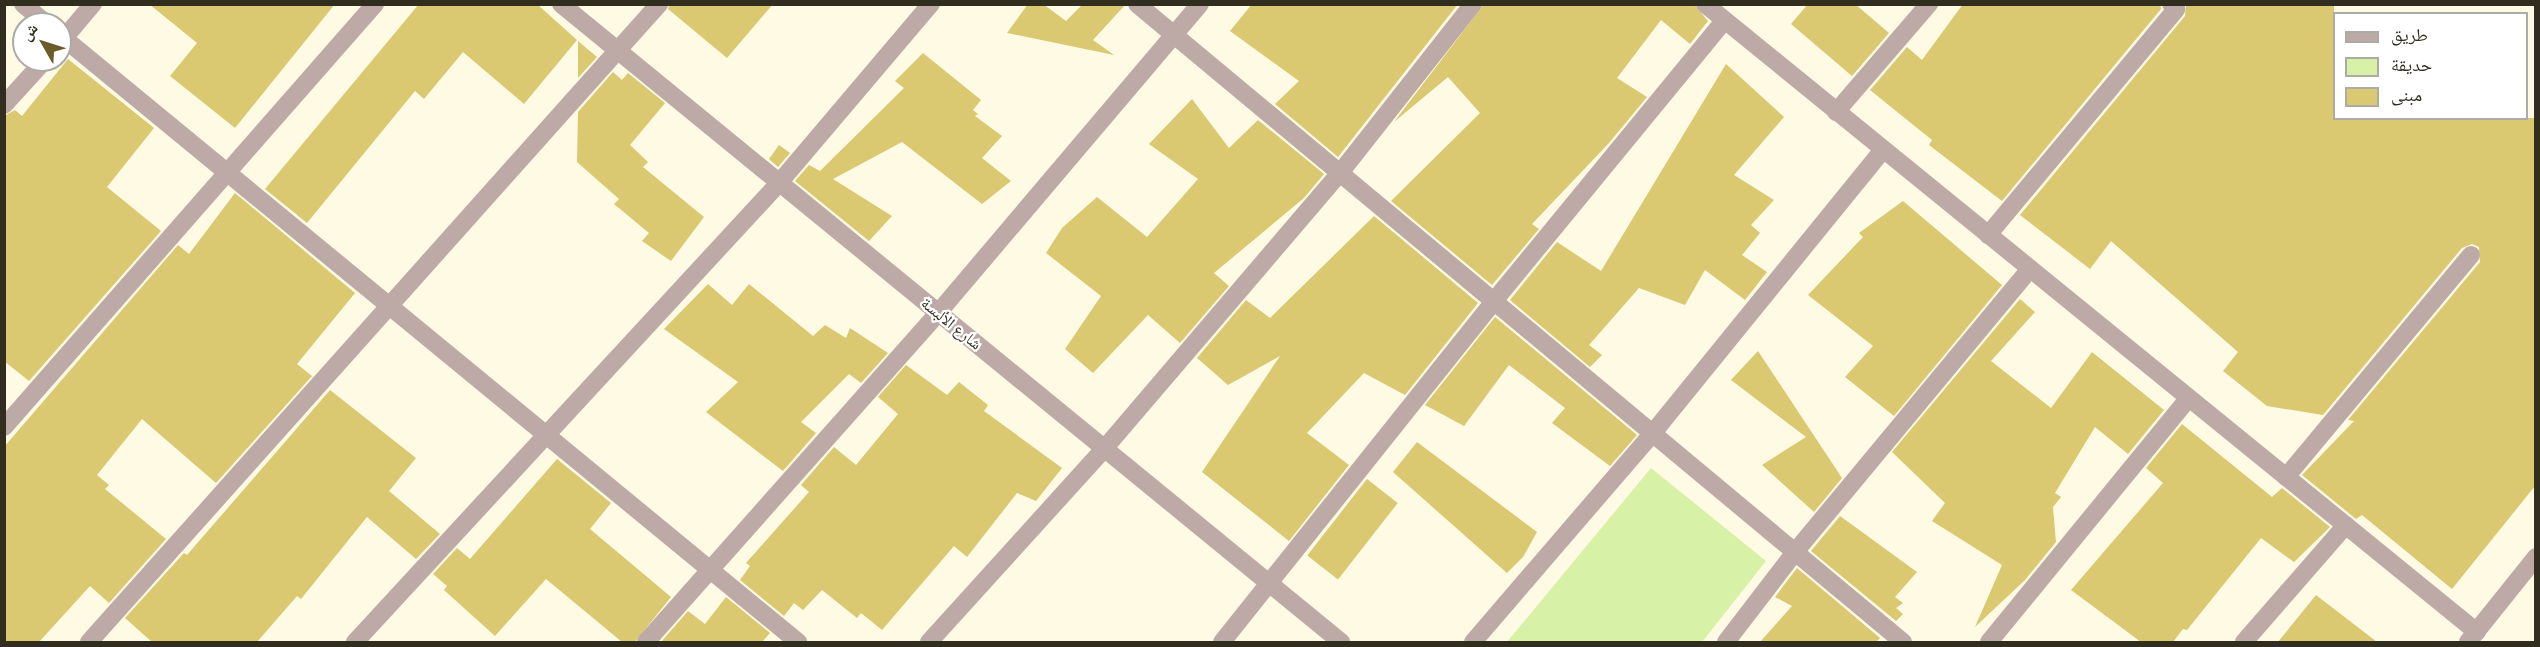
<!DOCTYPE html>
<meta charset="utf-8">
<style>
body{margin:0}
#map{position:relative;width:2540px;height:647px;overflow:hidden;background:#fefae4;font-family:"Public Sans","Noto Naskh Arabic",sans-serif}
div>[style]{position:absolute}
.green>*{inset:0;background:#d7f1a6}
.building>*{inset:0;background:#dac970;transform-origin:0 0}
.street>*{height:18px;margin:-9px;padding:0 9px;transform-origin:9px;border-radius:9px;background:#bdaaa7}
span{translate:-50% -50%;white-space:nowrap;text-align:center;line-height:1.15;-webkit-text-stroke:4.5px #fff;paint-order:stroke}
.street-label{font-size:16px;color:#312e20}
.frame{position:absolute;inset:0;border:6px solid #312e20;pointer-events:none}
.legend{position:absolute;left:2333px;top:12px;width:195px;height:108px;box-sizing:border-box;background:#fff;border:2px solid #adaba6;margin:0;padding:8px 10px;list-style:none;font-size:18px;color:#312e20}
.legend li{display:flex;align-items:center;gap:12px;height:30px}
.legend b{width:30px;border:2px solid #adaba6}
.north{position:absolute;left:12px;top:12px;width:60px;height:60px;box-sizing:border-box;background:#fff;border:2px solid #adaba6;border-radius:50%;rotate:309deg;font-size:16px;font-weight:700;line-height:24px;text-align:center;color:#312e20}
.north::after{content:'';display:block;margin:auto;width:21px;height:27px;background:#6a5b28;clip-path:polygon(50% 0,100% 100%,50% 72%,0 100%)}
</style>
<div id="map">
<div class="green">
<i style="clip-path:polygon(1651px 468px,1766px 561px,1702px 642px,1507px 642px)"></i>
</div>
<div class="building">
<i style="clip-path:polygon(149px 4px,335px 4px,235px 128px,170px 76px,197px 43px)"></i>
<i style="clip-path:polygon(419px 4px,537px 4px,577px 40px,524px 104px,463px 52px,424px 99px,415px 91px,307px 223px,265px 189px)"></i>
<i style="clip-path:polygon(670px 4px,773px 4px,727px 58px,668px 9px)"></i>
<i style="clip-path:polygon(1028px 4px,1043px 4px,1066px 21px,1083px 4px,1126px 4px,1093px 40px,1114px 55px,1007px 33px)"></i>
<i style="clip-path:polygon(1252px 4px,1458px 4px,1338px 157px,1275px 104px,1299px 81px,1230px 31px)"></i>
<i style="clip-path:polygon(1484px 4px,1694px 4px,1708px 21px,1690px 44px,1661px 20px,1617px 78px,1647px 97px,1609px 143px,1532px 224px,1539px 229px,1492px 285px,1391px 201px,1480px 113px,1448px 77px,1394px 122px)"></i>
<i style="clip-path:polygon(1808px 4px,1855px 4px,1889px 33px,1852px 76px,1791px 24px)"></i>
<i style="clip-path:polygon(1963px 4px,2160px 4px,2161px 9px,2002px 201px,1929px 145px,1932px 140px,1870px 90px,1907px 47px,1922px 60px)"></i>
<i style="clip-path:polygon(2186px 4px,2334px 4px,2334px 118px,2535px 118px,2535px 486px,2452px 589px,2362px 515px,2356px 519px,2302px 475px,2354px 421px,2348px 420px,2480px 262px,2479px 247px,2472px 244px,2462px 248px,2323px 415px,2267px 406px,2223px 371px,2238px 352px,2111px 241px,2090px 269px,2020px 215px,2185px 16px)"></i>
<i style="clip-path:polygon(578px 41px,597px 57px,578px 78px)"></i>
<i style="clip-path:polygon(923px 53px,981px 100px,973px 110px,978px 114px,975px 116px,1002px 136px,982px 158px,1011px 181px,982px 204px,902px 142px,833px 179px,892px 216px,869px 241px,795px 181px,809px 165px,820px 171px,904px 88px,895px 81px)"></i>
<i style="clip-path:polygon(68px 59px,154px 128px,107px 187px,161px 231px,29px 381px,4px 361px,4px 116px,15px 110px,22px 116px)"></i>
<i style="clip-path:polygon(1726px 64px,1784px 117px,1734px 175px,1774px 200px,1751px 225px,1760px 233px,1742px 255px,1767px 272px,1745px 300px,1705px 270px,1685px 305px,1639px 288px,1589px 345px,1602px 355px,1590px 367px,1510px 300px,1557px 242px,1601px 271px)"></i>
<i style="clip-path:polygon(613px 72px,622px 80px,628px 73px,665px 103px,630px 145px,648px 162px,643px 167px,704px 217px,671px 261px,642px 241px,649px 233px,614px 204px,619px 199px,577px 162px,578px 112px)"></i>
<i style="clip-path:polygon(1192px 99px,1229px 148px,1258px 120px,1324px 174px,1304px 198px,1214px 273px,1229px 286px,1180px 343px,1148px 315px,1093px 373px,1065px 349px,1101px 296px,1046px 253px,1062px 228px,1097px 197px,1147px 237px,1198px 179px,1149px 144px)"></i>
<i style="clip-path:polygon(779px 145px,790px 153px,778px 167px,769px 159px)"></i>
<i style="clip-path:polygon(235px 193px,355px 293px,297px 364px,312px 376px,216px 483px,142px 419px,97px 475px,109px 485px,105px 489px,166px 539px,109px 603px,90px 586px,39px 642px,4px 642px,4px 447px,178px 245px,189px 254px)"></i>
<i style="clip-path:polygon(1903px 201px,2002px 285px,1894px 416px,1845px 377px,1873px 346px,1808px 295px,1863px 237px,1859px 233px)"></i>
<i style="clip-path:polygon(1374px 216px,1478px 303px,1405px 395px,1364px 373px,1307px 433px,1349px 465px,1289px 541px,1202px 472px,1280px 356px,1228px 385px,1197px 358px,1246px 300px,1270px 318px)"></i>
<i style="clip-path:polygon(708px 284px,732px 305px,749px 284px,813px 336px,825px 325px,846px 338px,850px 328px,888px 353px,861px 383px,849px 374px,801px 422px,816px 433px,783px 471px,706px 412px,738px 382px,664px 329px)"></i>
<i style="clip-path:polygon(2020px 299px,2035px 312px,1991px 361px,2051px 408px,2092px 352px,2164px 410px,2128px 454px,2095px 427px,2055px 493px,2061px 497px,2053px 507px,2056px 542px,2025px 580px,1975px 627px,2002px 565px,1932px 521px,1945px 503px,1892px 452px)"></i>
<i style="clip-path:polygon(1495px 317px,1637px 435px,1610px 466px,1552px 423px,1565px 408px,1509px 365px,1464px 426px,1425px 405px)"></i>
<i style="clip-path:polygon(1758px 351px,1842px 478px,1814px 512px,1762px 465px,1806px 437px,1731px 380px)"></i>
<i style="clip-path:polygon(906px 365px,947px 395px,959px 382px,988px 405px,984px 411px,1062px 468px,1036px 501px,1017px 493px,967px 557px,954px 546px,882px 630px,861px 613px,857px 618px,822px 590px,803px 610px,794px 603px,784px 616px,740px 580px,750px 566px,746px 563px,809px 492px,801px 485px,834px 447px,856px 465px,898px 414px,878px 397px)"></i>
<i style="clip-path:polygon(330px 390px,416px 458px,389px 491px,440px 534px,416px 559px,367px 517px,301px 599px,297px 596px,257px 642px,152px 642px,125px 618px,184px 553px,187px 555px)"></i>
<i style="clip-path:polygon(2182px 424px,2272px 497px,2282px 488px,2330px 527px,2294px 562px,2261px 538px,2187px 630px,2183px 629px,2173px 642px,2141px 642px,2071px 590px,2163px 483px,2146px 468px)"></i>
<i style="clip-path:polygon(1417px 442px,1537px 532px,1523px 557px,1507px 573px,1393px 472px)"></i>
<i style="clip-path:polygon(557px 459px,611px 503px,590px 529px,671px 597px,635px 642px,622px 642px,546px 579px,495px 636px,444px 590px,447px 586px,433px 574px,457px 548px,470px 559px)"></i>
<i style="left:1367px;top:479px;width:39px;height:97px;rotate:38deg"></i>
<i style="clip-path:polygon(1855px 498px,1840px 516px,1917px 572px,1895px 597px,1903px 603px,1896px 608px,1903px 614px,1896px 621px,1811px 551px)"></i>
<i style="clip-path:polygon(1797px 568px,1880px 638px,1876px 642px,1760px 642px,1792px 606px,1775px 597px)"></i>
<i style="clip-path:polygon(2316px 595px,2377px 642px,2278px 642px)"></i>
<i style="clip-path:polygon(726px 597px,770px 633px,762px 642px,661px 642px,688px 611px,705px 624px)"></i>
</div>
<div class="street">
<i style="left:23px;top:4px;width:31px;rotate:40deg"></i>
<i style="left:561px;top:4px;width:1008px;rotate:39.28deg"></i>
<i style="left:1137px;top:4px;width:997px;rotate:39.79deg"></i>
<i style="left:1705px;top:4px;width:995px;rotate:39.13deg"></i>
<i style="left:60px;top:35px;width:956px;rotate:39.44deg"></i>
<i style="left:60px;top:43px;width:51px;rotate:-49.8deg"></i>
<i style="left:4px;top:105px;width:61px;rotate:-47.7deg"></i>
<i style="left:1836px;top:112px;width:143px;rotate:-49.3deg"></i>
<i style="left:1988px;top:235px;width:294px;rotate:-50.2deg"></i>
<i style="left:2176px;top:9px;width:7px;rotate:-135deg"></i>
<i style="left:4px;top:427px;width:563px;rotate:-48.75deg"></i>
<i style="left:2286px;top:477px;width:289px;rotate:-50.2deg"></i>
<i style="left:89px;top:642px;width:856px;rotate:-48.22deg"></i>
<i style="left:355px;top:642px;width:625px;rotate:-47.27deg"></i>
<i style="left:779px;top:183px;width:235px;rotate:-49.7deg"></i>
<i style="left:646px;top:642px;width:440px;rotate:-48.4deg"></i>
<i style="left:938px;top:313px;width:405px;rotate:-49.7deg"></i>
<i style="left:929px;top:642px;width:261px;rotate:-47.8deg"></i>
<i style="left:1104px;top:449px;width:363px;rotate:-49.5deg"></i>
<i style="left:1340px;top:173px;width:215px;rotate:-51.8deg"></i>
<i style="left:1222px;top:642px;width:436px;rotate:-51.4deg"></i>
<i style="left:1494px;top:301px;width:362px;rotate:-50.6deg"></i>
<i style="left:1473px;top:642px;width:274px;rotate:-49.3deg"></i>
<i style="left:1652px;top:434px;width:366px;rotate:-50.9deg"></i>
<i style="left:1726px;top:642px;width:113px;rotate:-52.5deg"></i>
<i style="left:1795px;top:552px;width:368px;rotate:-50.3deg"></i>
<i style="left:1989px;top:642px;width:315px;rotate:-50.7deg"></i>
<i style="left:2244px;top:642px;width:155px;rotate:-48.9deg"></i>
<i style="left:2468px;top:642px;width:109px;rotate:-51.3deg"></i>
</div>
<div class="street-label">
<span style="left:951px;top:324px;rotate:39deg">شارع الألبسة</span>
</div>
<div class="frame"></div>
<ul class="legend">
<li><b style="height:8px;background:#bdaaa7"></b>طريق</li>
<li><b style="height:16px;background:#d7f1a6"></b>حديقة</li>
<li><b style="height:16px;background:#dac970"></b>مبنى</li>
</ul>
<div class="north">ش</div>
</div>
